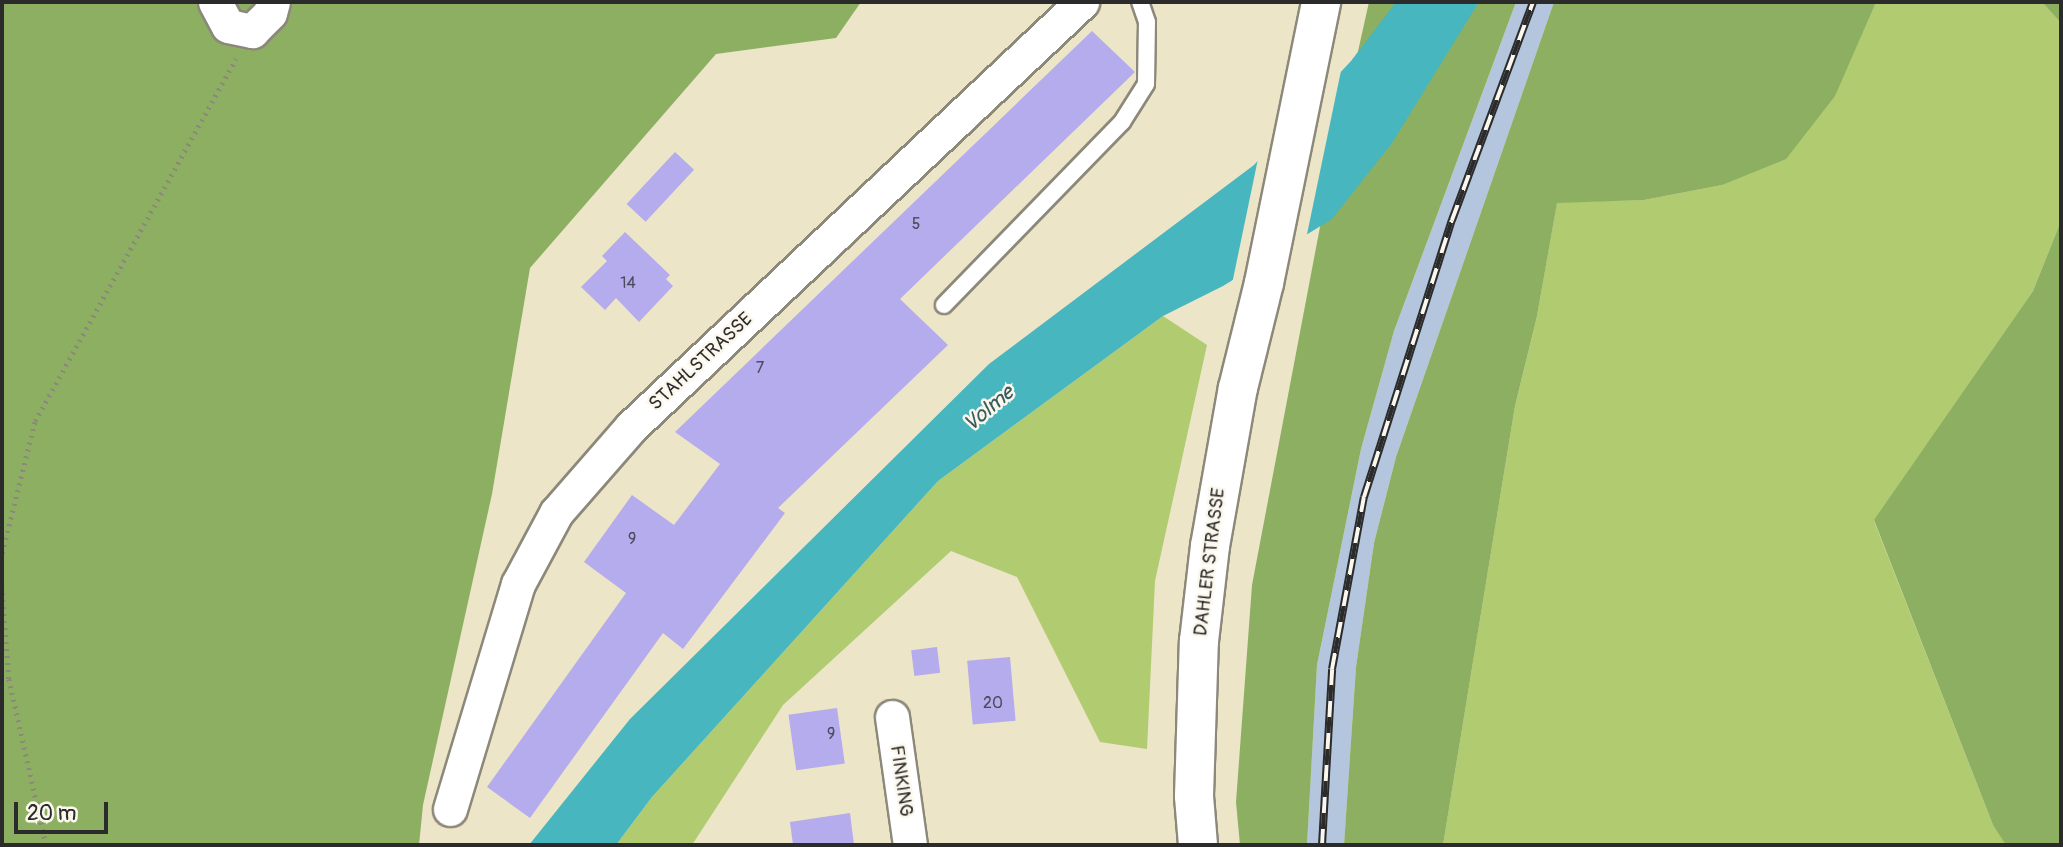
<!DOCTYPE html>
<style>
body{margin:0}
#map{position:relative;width:2063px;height:847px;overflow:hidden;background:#ece5c8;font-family:Pangolin,sans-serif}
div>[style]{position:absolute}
.industrial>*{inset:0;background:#b4c6dd}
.green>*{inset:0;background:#b0cb70}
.forest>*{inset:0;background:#8caf62}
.water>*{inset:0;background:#47b6be}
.pier>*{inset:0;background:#ece5c8}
.building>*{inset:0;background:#b4acec;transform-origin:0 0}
.path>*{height:4.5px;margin-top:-2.25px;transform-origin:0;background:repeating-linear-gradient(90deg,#8c887a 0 2px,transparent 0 7px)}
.roads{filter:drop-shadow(2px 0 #8c887a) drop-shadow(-2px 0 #8c887a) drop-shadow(0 2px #8c887a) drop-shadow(0 -2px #8c887a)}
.lane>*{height:16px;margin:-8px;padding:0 8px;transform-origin:8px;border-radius:8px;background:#fff}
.street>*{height:33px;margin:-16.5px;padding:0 16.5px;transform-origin:16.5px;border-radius:16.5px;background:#fff}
.primary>*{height:38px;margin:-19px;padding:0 19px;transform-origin:19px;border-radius:19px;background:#fff}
.rail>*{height:8px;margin-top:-4px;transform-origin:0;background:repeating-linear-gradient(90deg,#fbf7ec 0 16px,#2b2b2b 0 32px);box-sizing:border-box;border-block:2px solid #2b2b2b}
span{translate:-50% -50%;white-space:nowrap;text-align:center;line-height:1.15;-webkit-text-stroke:5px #fbf7ec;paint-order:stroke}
.number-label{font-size:16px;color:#4d4b5b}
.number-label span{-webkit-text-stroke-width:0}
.street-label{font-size:19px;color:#2b2b2b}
.water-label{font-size:21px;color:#355c5e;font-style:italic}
.frame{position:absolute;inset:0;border:4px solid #2b2b2b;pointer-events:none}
.scale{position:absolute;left:14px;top:802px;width:94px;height:32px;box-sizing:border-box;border:4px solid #2b2b2b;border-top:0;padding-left:9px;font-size:21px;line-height:24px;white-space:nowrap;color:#2b2b2b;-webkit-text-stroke:5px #fbf7ec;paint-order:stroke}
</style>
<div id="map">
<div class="industrial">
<i style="clip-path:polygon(1516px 2px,1554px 2px,1396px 457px,1374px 543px,1356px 667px,1344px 845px,1307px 845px,1317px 665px,1361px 449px,1394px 331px)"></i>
</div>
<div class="green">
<i style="clip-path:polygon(1876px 2px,2042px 2px,2061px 23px,2061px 221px,2033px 291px,1874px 521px,1993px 825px,2008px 845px,1443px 845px,1515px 406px,1537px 316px,1557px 202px,1644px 200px,1722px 185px)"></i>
<i style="clip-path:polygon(1163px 316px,1207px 345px,1155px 581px,1147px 749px,1100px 742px,1017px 577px,951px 551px,783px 705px,692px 845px,616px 845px,652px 797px,938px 481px)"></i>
</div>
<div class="forest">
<i style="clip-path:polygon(2px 2px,861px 2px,836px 38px,716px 54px,530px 268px,492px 494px,423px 805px,419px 845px,2px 845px)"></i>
<i style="clip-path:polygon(1369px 2px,1516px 2px,1394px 331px,1361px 449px,1317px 665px,1307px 845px,1240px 845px,1236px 802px,1252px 585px,1327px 190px)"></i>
<i style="clip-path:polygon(1554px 2px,1876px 2px,1835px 96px,1786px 159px,1722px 185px,1644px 200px,1557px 203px,1537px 316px,1515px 406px,1443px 845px,1344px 845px,1356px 667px,1374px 543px,1396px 457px)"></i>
<i style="clip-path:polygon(2042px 2px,2061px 2px,2061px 23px)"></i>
<i style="clip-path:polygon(2061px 221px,2061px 845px,2006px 845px,1993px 825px,1874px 520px,2033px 291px)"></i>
</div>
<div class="water">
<i style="clip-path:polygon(1396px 2px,1479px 2px,1392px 143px,1332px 219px,1223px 286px,1163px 316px,938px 481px,652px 797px,616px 845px,529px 845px,630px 719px,989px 364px,1254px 165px,1351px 61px)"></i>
</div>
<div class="pier">
<i style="clip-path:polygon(1342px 66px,1306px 239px,1232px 284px,1259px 154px)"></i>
</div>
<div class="building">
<i style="clip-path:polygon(1092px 31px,1135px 72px,900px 299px,948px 345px,778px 508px,785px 513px,683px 649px,663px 633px,530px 818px,487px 787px,626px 593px,584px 562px,632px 495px,674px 525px,720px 464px,675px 432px)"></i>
<i style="left:675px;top:152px;width:26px;height:71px;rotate:43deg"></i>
<i style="clip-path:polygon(625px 232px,670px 275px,666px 279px,673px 286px,639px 322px,616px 298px,605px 310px,581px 287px,607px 261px,602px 256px)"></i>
<i style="left:937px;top:647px;width:26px;height:26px;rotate:83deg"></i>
<i style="left:1010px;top:657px;width:64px;height:43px;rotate:85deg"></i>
<i style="left:837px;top:708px;width:56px;height:49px;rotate:82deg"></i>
<i style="clip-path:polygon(850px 813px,854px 845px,793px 845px,790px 822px)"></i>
</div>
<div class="path">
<i style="left:2px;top:553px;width:136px;rotate:-76deg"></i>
<i style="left:35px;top:421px;width:414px;rotate:-61deg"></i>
<i style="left:2px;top:586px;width:93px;rotate:85.7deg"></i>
<i style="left:9px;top:679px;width:170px;rotate:77.4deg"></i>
</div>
<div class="roads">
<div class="lane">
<i style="left:944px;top:305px;width:255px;rotate:-45.8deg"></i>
<i style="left:1122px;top:122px;width:45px;rotate:-57.7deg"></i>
<i style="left:1146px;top:84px;width:62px;rotate:-89.1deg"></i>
<i style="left:1147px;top:22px;width:21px;rotate:-109deg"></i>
</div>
<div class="street">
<i style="left:215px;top:2px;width:27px;rotate:62deg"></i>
<i style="left:228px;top:26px;width:25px;rotate:12deg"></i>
<i style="left:252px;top:31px;width:25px;rotate:-45deg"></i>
<i style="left:270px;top:13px;width:11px;rotate:-75deg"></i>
<i style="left:892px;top:717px;width:129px;rotate:82deg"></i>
<i style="left:450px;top:809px;width:235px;rotate:-73.2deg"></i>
<i style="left:518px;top:584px;width:81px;rotate:-61.8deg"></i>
<i style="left:556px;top:513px;width:114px;rotate:-48.9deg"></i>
<i style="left:631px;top:427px;width:620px;rotate:-43.3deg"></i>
</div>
<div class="primary">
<i style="left:1198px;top:845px;width:49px;rotate:-94.7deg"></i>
<i style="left:1194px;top:796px;width:155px;rotate:-88.2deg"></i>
<i style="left:1199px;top:641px;width:96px;rotate:-83.4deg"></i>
<i style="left:1210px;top:546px;width:160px;rotate:-80deg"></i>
<i style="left:1238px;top:388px;width:108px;rotate:-76.1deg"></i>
<i style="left:1264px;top:283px;width:287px;rotate:-78.5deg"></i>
</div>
</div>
<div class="rail">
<i style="left:1322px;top:845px;width:176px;rotate:-86.7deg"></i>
<i style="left:1332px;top:669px;width:175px;rotate:-79.5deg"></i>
<i style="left:1364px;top:497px;width:291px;rotate:-72.4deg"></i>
<i style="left:1452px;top:220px;width:233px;rotate:-69.6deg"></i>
</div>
<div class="number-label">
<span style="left:916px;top:224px">5</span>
<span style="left:628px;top:283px">14</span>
<span style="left:760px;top:368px">7</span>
<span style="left:632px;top:539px">9</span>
<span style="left:993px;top:703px">20</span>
<span style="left:831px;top:734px">9</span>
</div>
<div class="street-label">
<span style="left:701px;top:362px;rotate:-43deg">STAHLSTRASSE</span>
<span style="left:1210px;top:562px;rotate:-83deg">DAHLER STRASSE</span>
<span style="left:901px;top:781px;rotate:82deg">FINKING</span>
</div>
<div class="water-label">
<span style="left:989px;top:409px;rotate:-40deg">Volme</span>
</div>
<div class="frame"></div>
<div class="scale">20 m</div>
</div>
